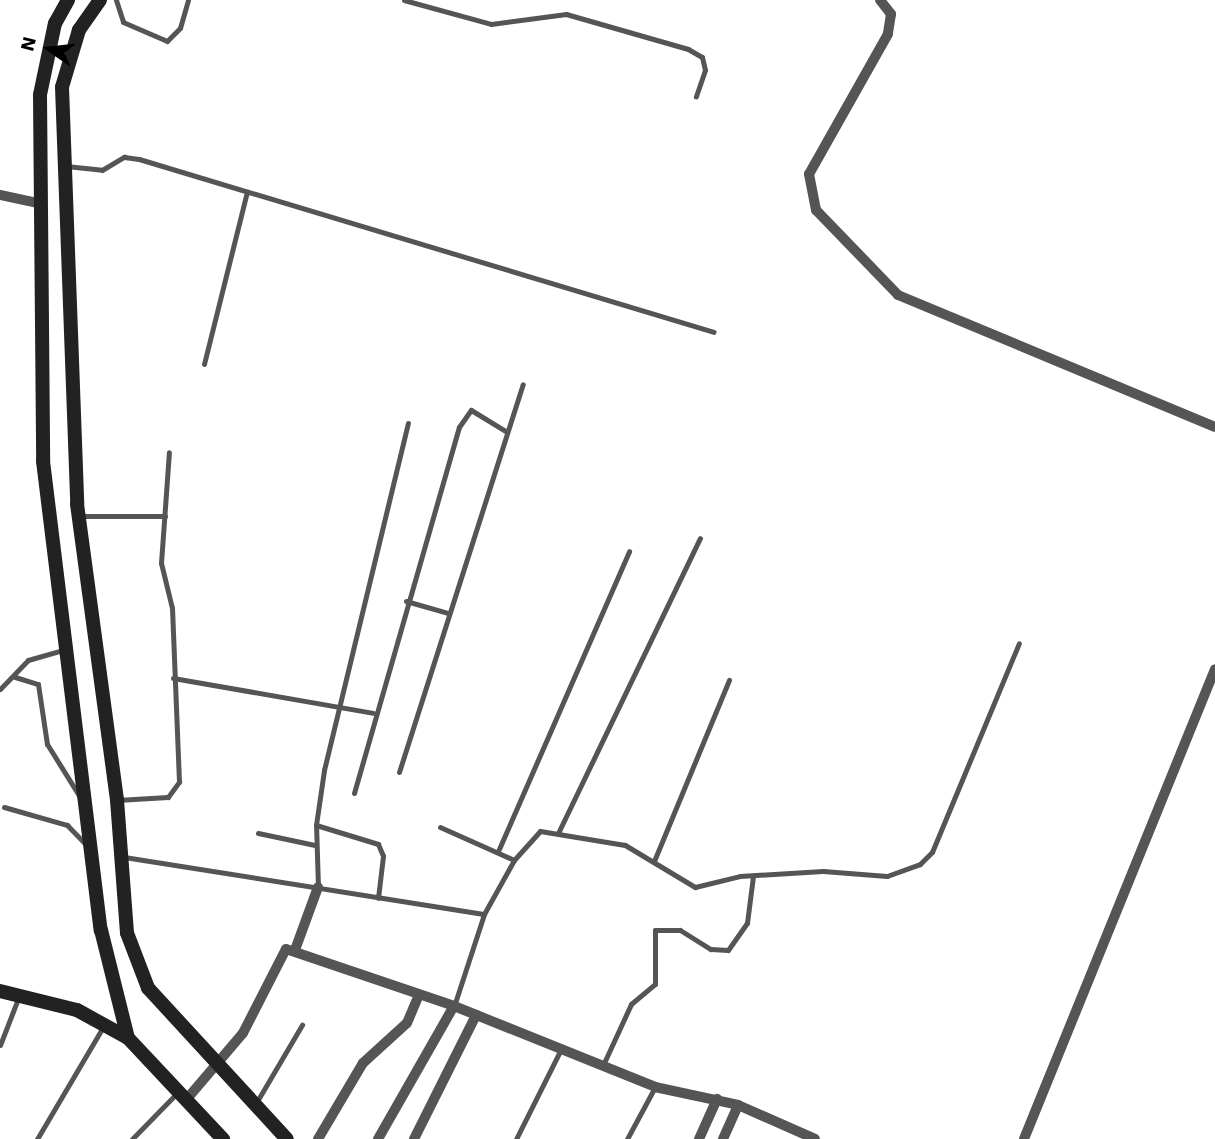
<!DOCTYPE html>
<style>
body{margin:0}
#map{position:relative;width:1215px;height:1139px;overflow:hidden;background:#fff;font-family:"Work Sans",sans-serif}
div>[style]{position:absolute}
.lane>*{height:5px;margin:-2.5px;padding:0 2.5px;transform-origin:2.5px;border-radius:2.5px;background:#555}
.street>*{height:10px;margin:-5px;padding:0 5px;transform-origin:5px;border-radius:5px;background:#555}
.secondary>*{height:14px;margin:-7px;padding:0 7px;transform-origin:7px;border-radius:7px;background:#222}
span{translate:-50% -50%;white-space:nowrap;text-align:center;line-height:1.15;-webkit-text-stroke:5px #fff;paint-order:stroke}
.north{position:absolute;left:14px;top:14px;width:70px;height:70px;-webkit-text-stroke:5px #fff;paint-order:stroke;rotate:284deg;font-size:19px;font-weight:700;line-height:28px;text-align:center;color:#000}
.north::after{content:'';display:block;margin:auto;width:24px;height:32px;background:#000;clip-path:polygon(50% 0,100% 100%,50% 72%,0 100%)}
</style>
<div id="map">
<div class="lane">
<i style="left:116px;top:0;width:23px;rotate:72deg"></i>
<i style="left:123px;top:22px;width:48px;rotate:23.4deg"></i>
<i style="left:167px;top:41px;width:18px;rotate:-45deg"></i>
<i style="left:180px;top:28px;width:29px;rotate:-74deg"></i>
<i style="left:404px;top:0;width:90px;rotate:15.4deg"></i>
<i style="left:491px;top:24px;width:76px;rotate:-7.6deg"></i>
<i style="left:566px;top:14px;width:127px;rotate:16deg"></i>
<i style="left:688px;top:49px;width:16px;rotate:30deg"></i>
<i style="left:702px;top:57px;width:13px;rotate:77deg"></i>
<i style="left:705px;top:70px;width:28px;rotate:109deg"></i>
<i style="left:66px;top:166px;width:36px;rotate:6deg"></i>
<i style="left:102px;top:170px;width:26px;rotate:-31deg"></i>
<i style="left:124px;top:157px;width:15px;rotate:8deg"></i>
<i style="left:139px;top:159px;width:600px;rotate:16.74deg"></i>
<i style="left:204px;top:364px;width:177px;rotate:-76deg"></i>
<i style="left:81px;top:516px;width:84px"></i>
<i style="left:406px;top:601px;width:44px;rotate:15.9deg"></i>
<i style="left:15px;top:677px;width:24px;rotate:17deg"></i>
<i style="left:38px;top:684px;width:61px;rotate:81.5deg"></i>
<i style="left:47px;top:744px;width:62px;rotate:58.1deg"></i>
<i style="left:173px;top:678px;width:203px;rotate:9.9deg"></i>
<i style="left:0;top:689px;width:40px;rotate:-46deg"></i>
<i style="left:28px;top:660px;width:35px;rotate:-16deg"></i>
<i style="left:399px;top:772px;width:407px;rotate:-72.3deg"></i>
<i style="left:354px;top:793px;width:381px;rotate:-74deg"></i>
<i style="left:459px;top:427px;width:21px;rotate:-55deg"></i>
<i style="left:471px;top:410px;width:42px;rotate:31.4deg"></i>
<i style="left:117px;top:800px;width:51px;rotate:-3.4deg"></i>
<i style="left:168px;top:797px;width:19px;rotate:-54deg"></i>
<i style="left:179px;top:782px;width:174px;rotate:-92.3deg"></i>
<i style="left:172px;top:608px;width:46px;rotate:-103.7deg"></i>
<i style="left:161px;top:563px;width:111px;rotate:-85.9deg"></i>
<i style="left:4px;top:807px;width:66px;rotate:15.9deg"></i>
<i style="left:67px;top:825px;width:29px;rotate:46deg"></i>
<i style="left:316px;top:825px;width:65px;rotate:17deg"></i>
<i style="left:378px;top:844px;width:13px;rotate:67deg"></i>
<i style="left:383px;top:856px;width:42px;rotate:96.8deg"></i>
<i style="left:440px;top:827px;width:81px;rotate:24deg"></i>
<i style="left:559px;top:831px;width:325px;rotate:-64.3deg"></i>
<i style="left:258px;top:833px;width:58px;rotate:11.9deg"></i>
<i style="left:499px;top:849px;width:325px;rotate:-66.4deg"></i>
<i style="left:124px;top:857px;width:364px;rotate:9deg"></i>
<i style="left:654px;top:861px;width:196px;rotate:-67.5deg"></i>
<i style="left:318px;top:887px;width:62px;rotate:-91.8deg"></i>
<i style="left:316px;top:825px;width:56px;rotate:-81.7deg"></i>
<i style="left:324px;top:770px;width:357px;rotate:-76.4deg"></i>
<i style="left:454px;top:1006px;width:97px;rotate:-71.9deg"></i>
<i style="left:484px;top:914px;width:62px;rotate:-60.9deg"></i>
<i style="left:514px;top:860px;width:39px;rotate:-48deg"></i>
<i style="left:540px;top:831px;width:86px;rotate:9.4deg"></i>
<i style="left:625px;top:845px;width:82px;rotate:31deg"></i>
<i style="left:695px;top:887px;width:46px;rotate:-13.7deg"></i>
<i style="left:740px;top:876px;width:83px;rotate:-3.4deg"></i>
<i style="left:823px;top:871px;width:64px;rotate:4.5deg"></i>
<i style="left:887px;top:876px;width:35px;rotate:-20deg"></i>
<i style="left:920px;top:864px;width:17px;rotate:-45deg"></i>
<i style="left:932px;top:852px;width:226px;rotate:-67.4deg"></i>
<i style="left:0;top:1045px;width:53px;rotate:-68.8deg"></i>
<i style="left:603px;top:1065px;width:67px;rotate:-65.3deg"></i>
<i style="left:631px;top:1004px;width:31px;rotate:-40deg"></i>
<i style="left:655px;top:984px;width:54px;rotate:-90deg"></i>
<i style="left:655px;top:930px;width:25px"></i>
<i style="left:680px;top:930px;width:36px;rotate:32deg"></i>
<i style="left:711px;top:949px;width:17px;rotate:3deg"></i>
<i style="left:728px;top:950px;width:33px;rotate:-55deg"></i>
<i style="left:747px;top:923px;width:47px;rotate:-82.7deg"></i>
<i style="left:256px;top:1103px;width:91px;rotate:-59.5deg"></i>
<i style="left:37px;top:1139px;width:130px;rotate:-59.5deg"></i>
<i style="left:132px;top:1139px;width:66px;rotate:-45.6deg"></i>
<i style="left:516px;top:1139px;width:101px;rotate:-63.4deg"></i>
<i style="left:627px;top:1139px;width:59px;rotate:-61.7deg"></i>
</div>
<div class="street">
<i style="left:880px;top:0;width:18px;rotate:52deg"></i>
<i style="left:891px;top:14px;width:20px;rotate:99deg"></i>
<i style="left:888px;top:34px;width:161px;rotate:119.4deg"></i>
<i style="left:809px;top:174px;width:37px;rotate:79deg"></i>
<i style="left:816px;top:210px;width:118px;rotate:46deg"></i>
<i style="left:898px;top:295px;width:343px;rotate:22.6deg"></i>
<i style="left:0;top:195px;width:39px;rotate:12deg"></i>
<i style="left:295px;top:950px;width:67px;rotate:-69.9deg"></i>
<i style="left:186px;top:1100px;width:88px;rotate:-49.6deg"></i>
<i style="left:243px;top:1033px;width:94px;rotate:-62.9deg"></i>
<i style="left:286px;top:949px;width:177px;rotate:18.7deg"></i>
<i style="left:454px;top:1006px;width:217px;rotate:21.9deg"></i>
<i style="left:655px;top:1087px;width:85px;rotate:12.2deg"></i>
<i style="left:738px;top:1105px;width:84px;rotate:23.8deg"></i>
<i style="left:318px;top:1139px;width:88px;rotate:-59.4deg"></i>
<i style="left:363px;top:1063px;width:59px;rotate:-42.3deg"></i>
<i style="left:407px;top:1023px;width:30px;rotate:-67deg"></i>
<i style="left:378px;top:1139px;width:153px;rotate:-60.3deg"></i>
<i style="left:414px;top:1139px;width:139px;rotate:-63.4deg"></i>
<i style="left:699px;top:1139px;width:44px;rotate:-65.8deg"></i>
<i style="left:723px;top:1139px;width:37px;rotate:-66deg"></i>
<i style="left:1024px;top:1139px;width:507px;rotate:-67.88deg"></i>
</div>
<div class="secondary">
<i style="left:68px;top:0;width:26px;rotate:119deg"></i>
<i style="left:55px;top:23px;width:74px;rotate:101.8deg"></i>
<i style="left:40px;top:95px;width:366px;rotate:89.5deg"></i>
<i style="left:43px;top:461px;width:473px;rotate:83deg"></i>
<i style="left:101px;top:930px;width:111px;rotate:76deg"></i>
<i style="left:100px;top:0;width:37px;rotate:125deg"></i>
<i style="left:79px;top:30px;width:59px;rotate:106.6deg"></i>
<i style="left:62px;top:87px;width:417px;rotate:87.9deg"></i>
<i style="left:77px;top:504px;width:299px;rotate:82.3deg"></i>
<i style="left:117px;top:800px;width:133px;rotate:85.7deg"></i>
<i style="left:127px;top:933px;width:59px;rotate:69.1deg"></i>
<i style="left:148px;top:988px;width:205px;rotate:47.4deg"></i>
<i style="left:0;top:991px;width:79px;rotate:13.9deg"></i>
<i style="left:77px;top:1010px;width:58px;rotate:28.8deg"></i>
<i style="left:128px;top:1038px;width:139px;rotate:46.8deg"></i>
</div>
<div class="north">N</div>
</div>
